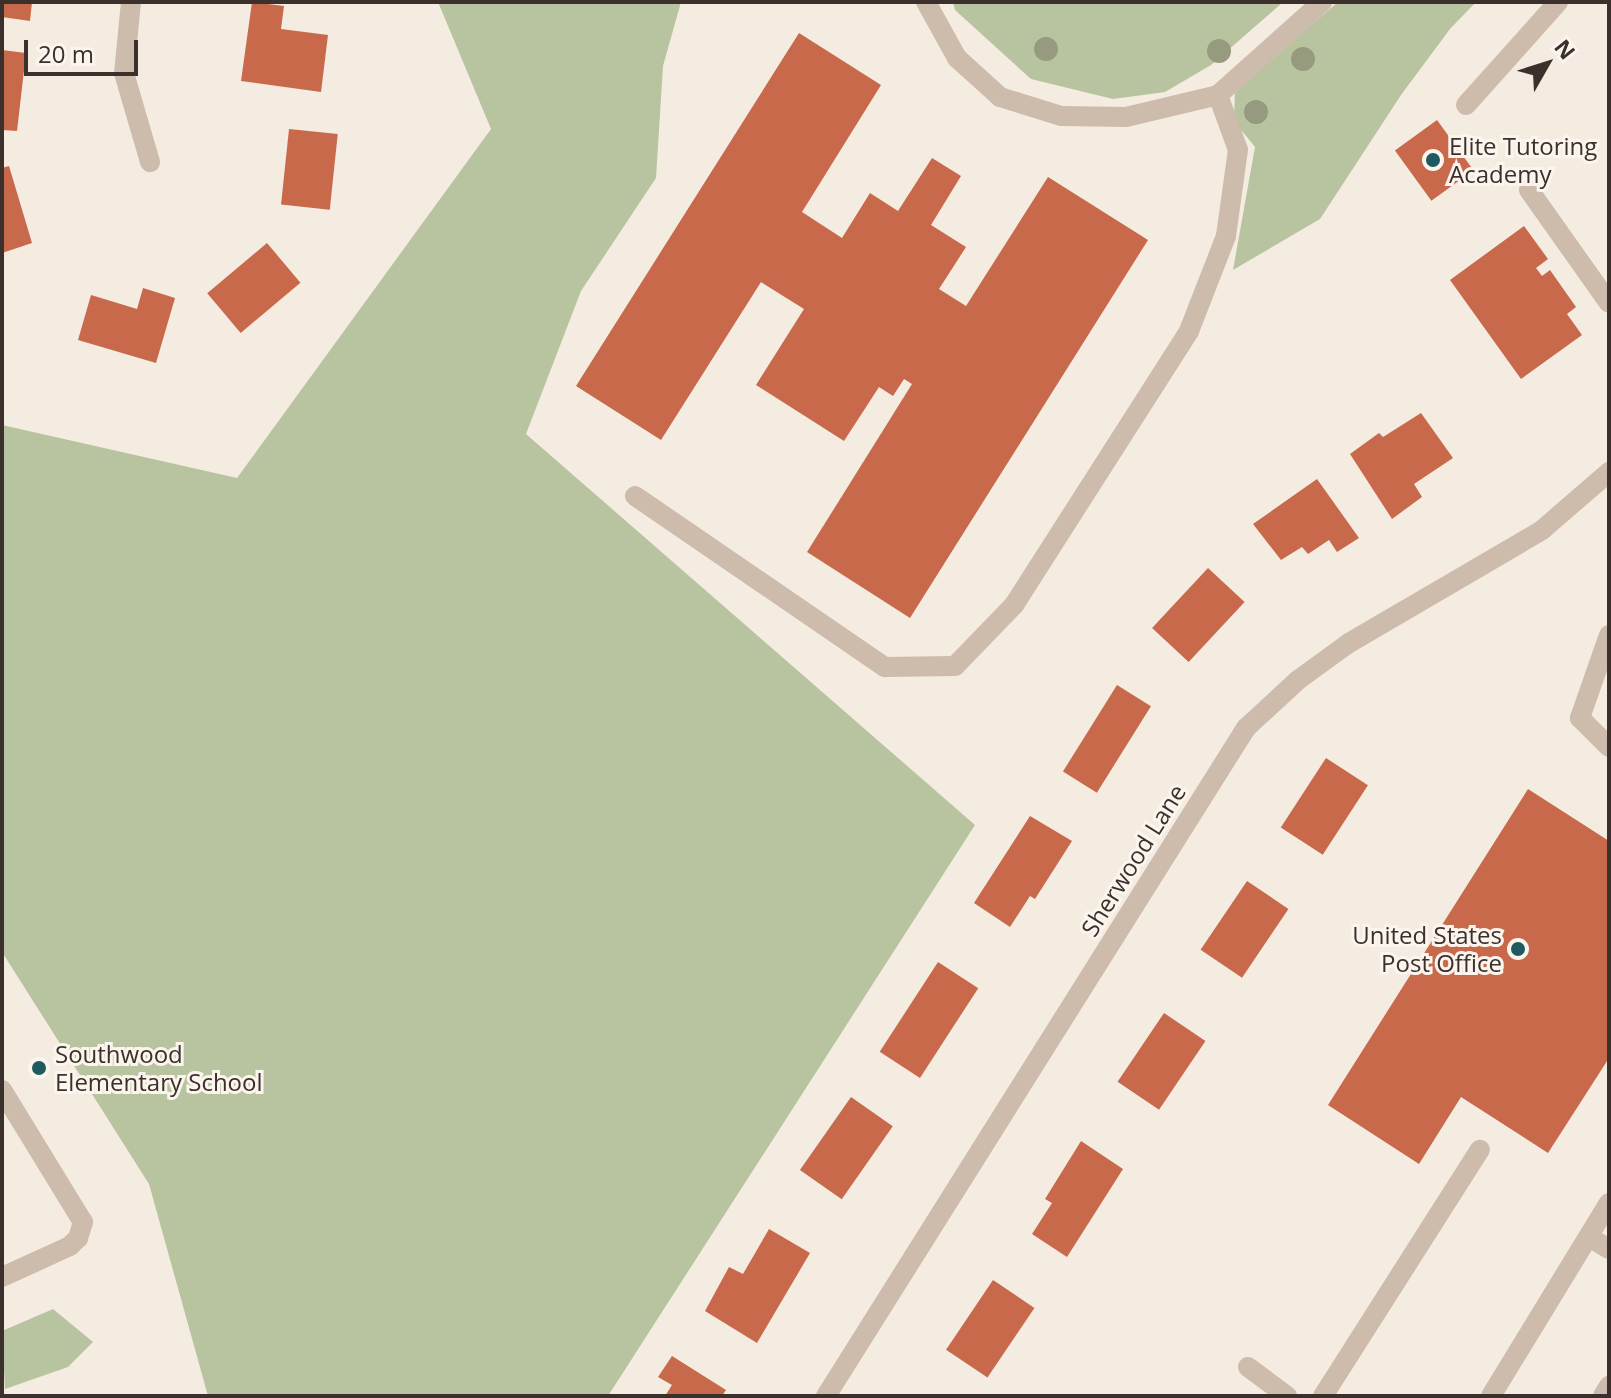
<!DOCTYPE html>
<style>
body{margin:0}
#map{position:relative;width:1611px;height:1398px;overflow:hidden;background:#f4ebe1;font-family:"Open Sans",sans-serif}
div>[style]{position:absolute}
.green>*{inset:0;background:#b8c4a0}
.building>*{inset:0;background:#c8694b;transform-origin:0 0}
.minor>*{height:20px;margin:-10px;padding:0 10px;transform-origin:10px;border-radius:10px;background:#cdbbac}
.trees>*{width:24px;height:24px;margin:-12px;border-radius:50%;background:#969b7f}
.dots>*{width:22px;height:22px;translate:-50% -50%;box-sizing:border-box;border:4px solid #fbf5ee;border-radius:50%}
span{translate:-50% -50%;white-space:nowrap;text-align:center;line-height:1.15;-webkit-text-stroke:6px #fbf5ee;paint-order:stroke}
.poi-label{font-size:24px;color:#3b302b}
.left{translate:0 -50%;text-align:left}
.right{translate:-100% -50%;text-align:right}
.street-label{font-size:24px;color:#3b302b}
.frame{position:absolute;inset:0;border:4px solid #3b302b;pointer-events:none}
.north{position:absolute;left:1507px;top:24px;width:80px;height:80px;-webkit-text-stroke:6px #fbf5ee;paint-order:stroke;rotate:51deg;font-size:22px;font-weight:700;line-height:32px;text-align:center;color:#3b302b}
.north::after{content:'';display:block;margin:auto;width:28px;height:36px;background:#3b302b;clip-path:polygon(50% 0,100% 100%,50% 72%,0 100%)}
.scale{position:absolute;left:24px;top:40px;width:114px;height:36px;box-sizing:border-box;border:4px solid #3b302b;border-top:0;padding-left:10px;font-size:24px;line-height:28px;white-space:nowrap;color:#3b302b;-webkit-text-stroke:6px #fbf5ee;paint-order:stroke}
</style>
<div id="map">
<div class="green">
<i style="clip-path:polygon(438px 2px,681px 2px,663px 66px,656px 178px,581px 291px,526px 434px,975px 825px,608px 1396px,208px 1396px,149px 1184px,2px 952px,2px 425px,237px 478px,491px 129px)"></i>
<i style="clip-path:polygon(953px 2px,1283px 2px,1211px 65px,1165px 92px,1113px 99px,1031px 79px,955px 10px)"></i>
<i style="clip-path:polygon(1338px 2px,1476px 2px,1450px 29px,1401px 95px,1320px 219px,1233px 270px,1255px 147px,1234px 121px,1235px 90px)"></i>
<i style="clip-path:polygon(53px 1309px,93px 1342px,68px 1367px,5px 1389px,2px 1331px)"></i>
</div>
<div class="building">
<i style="clip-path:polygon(2px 2px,32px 2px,30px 21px,2px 17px)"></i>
<i style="clip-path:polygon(252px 2px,284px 6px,281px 29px,328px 35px,321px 92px,241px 81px)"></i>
<i style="clip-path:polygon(799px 33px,881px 85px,802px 212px,842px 238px,870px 193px,898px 211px,932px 158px,961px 176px,931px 225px,966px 247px,939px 289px,966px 306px,1048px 177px,1148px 240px,910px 618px,807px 552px,912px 384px,904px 379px,893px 396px,879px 387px,844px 441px,756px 385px,804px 309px,761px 282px,661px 440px,576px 386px)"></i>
<i style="clip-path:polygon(2px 50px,26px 53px,17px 131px,2px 130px)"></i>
<i style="left:1437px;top:120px;width:62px;height:52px;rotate:54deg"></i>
<i style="left:289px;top:129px;width:49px;height:76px;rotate:6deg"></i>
<i style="clip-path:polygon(9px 166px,32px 243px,2px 253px,2px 168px)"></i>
<i style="clip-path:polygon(1524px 226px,1548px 259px,1536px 268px,1542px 276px,1550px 270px,1576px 307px,1567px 314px,1582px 335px,1521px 379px,1450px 280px)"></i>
<i style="left:267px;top:243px;width:52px;height:78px;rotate:50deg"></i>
<i style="clip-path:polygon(143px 288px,175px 298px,156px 363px,78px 340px,91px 295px,137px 309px)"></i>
<i style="clip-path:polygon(1421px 413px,1453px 458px,1414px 484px,1422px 497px,1392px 519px,1350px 454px,1379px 433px,1383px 437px)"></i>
<i style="clip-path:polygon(1317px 479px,1359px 538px,1337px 552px,1329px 540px,1308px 554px,1302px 547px,1281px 560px,1253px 524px)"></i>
<i style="left:1208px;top:568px;width:50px;height:82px;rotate:43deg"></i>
<i style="left:1117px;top:685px;width:40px;height:102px;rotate:32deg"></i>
<i style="left:1326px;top:758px;width:50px;height:83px;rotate:33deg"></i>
<i style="clip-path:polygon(1528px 789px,1609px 841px,1609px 1058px,1548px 1153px,1461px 1097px,1419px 1164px,1328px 1105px)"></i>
<i style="clip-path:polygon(1030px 816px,1072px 841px,1035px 899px,1030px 896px,1010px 927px,974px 903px)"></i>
<i style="left:1247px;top:881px;width:50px;height:83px;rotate:34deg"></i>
<i style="left:938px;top:962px;width:48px;height:107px;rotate:33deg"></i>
<i style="left:1164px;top:1013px;width:50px;height:83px;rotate:34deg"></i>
<i style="left:851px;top:1097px;width:51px;height:89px;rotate:35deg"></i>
<i style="clip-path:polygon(1081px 1141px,1123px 1169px,1067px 1257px,1032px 1234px,1052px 1203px,1045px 1199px)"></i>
<i style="clip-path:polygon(769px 1229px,810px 1253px,757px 1343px,705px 1311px,729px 1267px,743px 1274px)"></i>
<i style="left:993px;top:1280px;width:50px;height:84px;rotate:34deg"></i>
<i style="clip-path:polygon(672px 1356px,726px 1390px,722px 1396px,665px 1396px,672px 1385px,658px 1377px)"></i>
</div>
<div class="minor">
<i style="left:131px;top:2px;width:71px;rotate:95.6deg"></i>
<i style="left:124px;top:73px;width:93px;rotate:73.7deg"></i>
<i style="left:926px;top:2px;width:64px;rotate:61deg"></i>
<i style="left:957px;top:58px;width:58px;rotate:42.2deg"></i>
<i style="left:1000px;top:97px;width:64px;rotate:17.3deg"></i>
<i style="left:1061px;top:116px;width:65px;rotate:0.9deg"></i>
<i style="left:1126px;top:117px;width:95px;rotate:-13.4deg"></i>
<i style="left:1218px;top:95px;width:140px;rotate:-41.8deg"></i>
<i style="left:1466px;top:105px;width:138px;rotate:-48.2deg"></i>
<i style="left:1529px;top:190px;width:138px;rotate:54.7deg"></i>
<i style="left:635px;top:496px;width:303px;rotate:34.4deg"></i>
<i style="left:885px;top:667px;width:70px;rotate:-0.8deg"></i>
<i style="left:955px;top:666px;width:85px;rotate:-46deg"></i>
<i style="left:1014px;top:605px;width:325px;rotate:-57.4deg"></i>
<i style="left:1189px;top:331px;width:102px;rotate:-68.7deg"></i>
<i style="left:1226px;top:236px;width:87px;rotate:-82.1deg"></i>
<i style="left:1238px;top:150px;width:59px;rotate:-110deg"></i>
<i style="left:1609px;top:635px;width:88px;rotate:109.3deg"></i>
<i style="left:1580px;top:718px;width:41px;rotate:45deg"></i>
<i style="left:2px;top:1090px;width:155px;rotate:58.5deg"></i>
<i style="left:83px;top:1222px;width:17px;rotate:107deg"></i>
<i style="left:78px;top:1238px;width:11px;rotate:135deg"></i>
<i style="left:70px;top:1246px;width:75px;rotate:155.5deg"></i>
<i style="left:1589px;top:1237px;width:23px;rotate:31deg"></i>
<i style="left:1248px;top:1367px;width:49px;rotate:36.6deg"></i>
<i style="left:826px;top:1396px;width:789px;rotate:-57.84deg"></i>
<i style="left:1246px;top:728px;width:71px;rotate:-42.7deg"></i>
<i style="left:1298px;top:680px;width:63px;rotate:-36deg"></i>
<i style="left:1349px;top:643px;width:224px;rotate:-30.3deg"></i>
<i style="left:1542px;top:530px;width:89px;rotate:-40.9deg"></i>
<i style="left:1323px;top:1396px;width:292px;rotate:-57.5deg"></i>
<i style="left:1491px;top:1396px;width:226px;rotate:-58.6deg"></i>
<i style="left:1603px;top:1396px;width:12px;rotate:-59deg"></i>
</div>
<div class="trees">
<i style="left:1046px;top:49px"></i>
<i style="left:1219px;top:51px"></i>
<i style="left:1303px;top:59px"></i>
<i style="left:1256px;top:112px"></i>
</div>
<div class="dots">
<i style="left:1433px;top:160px;background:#1f5a5e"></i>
<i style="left:1518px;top:949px;background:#1f5a5e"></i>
<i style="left:39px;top:1068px;background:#1f5a5e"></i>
</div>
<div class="poi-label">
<span class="left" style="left:1449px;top:160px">Elite Tutoring<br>Academy</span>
<span class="right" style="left:1502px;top:949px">United States<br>Post Office</span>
<span class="left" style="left:55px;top:1068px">Southwood<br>Elementary School</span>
</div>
<div class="street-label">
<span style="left:1133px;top:860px;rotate:-58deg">Sherwood Lane</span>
</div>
<div class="frame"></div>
<div class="north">N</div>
<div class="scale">20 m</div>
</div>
